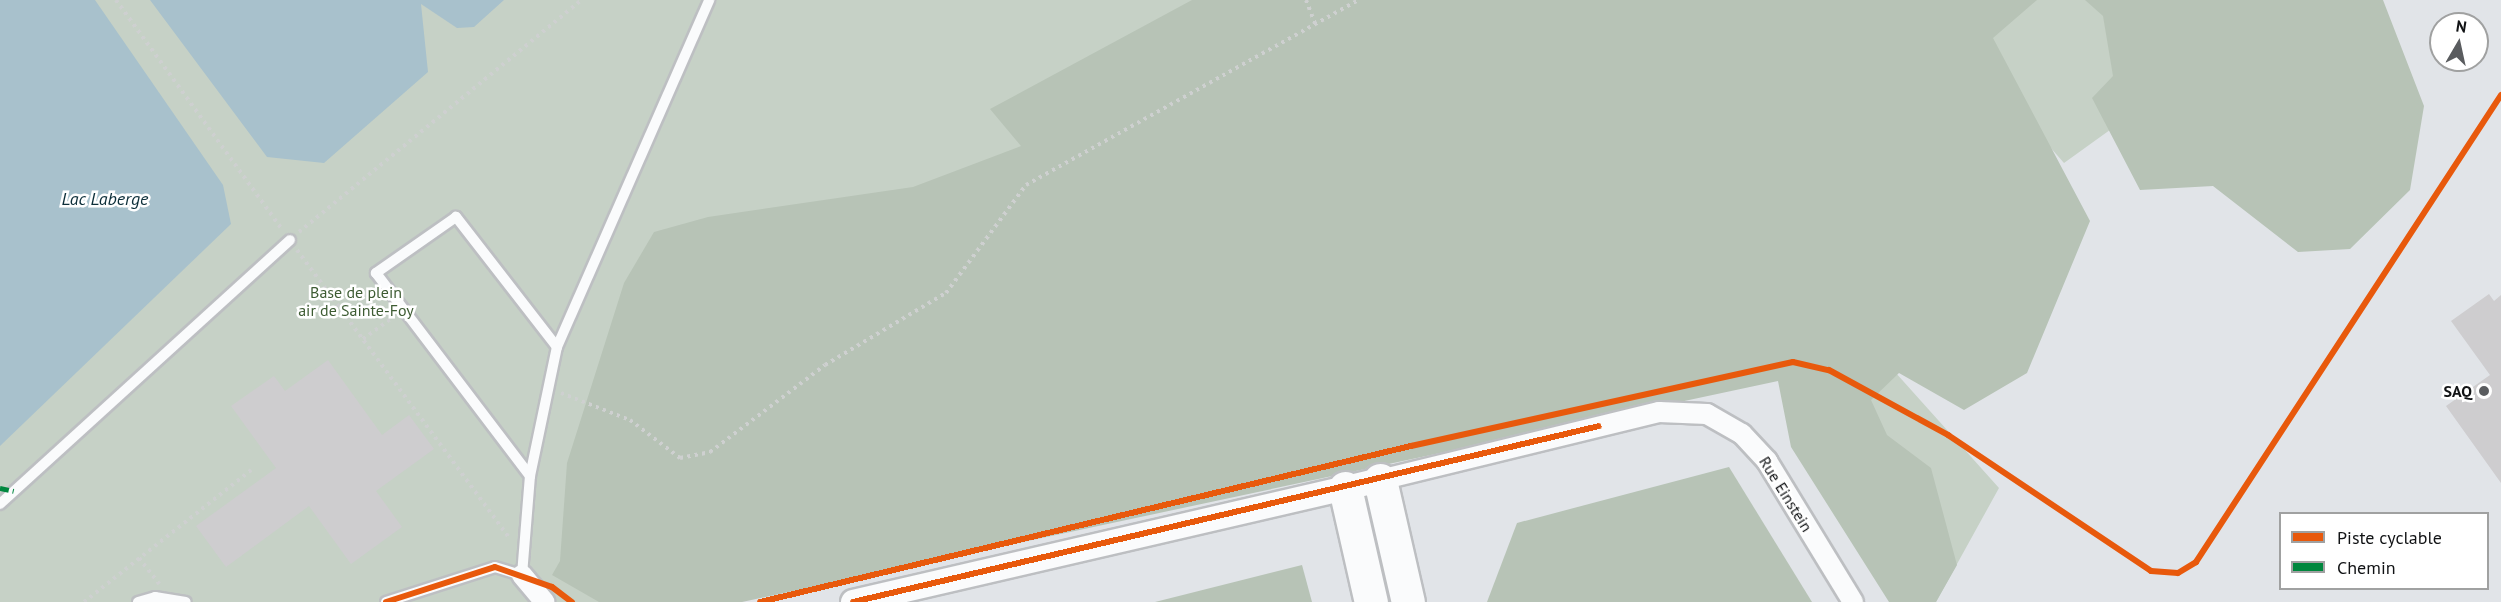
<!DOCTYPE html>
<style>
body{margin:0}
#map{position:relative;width:2501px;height:602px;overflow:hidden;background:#e1e4e8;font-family:"PT Sans",sans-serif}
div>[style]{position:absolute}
.green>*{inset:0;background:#c6d1c6}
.forest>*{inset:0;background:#b7c3b6}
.water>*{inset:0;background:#a8c1cc}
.building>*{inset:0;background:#cecdcf}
.path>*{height:4px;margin-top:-2px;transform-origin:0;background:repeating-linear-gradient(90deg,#ced0d0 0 3px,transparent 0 7.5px)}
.roads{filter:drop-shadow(2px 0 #bdbfc2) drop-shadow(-2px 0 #bdbfc2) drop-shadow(0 2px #bdbfc2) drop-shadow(0 -2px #bdbfc2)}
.service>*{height:10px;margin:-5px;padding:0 5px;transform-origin:5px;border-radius:5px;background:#fafbfc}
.minor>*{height:20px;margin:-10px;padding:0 10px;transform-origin:10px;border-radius:10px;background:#fafbfc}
.tertiary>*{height:24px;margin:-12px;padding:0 12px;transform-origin:12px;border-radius:12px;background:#fafbfc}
.motorway>*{height:33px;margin:-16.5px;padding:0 16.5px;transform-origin:16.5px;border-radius:16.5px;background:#fafbfc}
.quiet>*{height:4.5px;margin-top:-2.25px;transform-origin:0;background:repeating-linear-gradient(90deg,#00873e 0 9px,transparent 0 13.5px)}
.cycleway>*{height:6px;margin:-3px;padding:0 3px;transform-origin:3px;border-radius:3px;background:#e8590c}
.dots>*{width:16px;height:16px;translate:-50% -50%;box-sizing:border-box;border:3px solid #fff;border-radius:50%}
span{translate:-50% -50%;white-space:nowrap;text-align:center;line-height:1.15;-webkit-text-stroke:5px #fff;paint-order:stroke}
.park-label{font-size:16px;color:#3e5c33}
.poi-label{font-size:16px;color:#111315;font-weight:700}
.right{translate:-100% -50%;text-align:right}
.street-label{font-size:16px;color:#111315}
.water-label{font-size:18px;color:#0d2f3a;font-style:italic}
.legend{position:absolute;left:2279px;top:512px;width:210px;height:78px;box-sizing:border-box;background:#fff;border:2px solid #a0a1a1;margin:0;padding:8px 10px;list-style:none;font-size:18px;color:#111315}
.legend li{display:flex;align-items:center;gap:12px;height:30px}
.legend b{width:30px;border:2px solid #a0a1a1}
.north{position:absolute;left:2429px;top:12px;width:60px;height:60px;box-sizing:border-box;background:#fff;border:2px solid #a0a1a1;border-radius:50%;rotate:9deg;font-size:16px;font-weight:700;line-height:24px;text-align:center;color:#111315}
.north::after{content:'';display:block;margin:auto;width:21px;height:27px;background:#5a5c5f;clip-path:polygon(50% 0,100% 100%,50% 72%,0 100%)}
</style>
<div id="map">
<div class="green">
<i style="clip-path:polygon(0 0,2276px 0,2267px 17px,2064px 163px,2050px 147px,1869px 343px,1999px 488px,1936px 602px,1800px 343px,660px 602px,0 602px)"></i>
</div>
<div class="forest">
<i style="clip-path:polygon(1192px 0,2037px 0,1993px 38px,2090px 221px,2027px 373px,1964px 410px,1899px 373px,1871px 400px,1887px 435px,1931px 468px,1957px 565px,1936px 602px,1889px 602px,1791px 447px,1778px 381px,742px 602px,599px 602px,552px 575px,560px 561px,567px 463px,624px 283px,654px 232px,708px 217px,913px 187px,1021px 146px,990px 109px)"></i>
<i style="clip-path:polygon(2085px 0,2383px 0,2424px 106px,2410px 190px,2350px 249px,2298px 252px,2213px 186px,2140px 190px,2092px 98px,2113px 76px,2103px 16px)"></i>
<i style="clip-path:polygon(1729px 467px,1812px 602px,1487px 602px,1517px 523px)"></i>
<i style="clip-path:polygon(1302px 565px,1312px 602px,1155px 602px)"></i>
</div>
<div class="water">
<i style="clip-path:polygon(0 0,95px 0,223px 185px,231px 224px,0 446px)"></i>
<i style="clip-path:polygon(150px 0,504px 0,474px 27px,457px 28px,421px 4px,428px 72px,324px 163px,267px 157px)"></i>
</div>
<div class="building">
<i style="clip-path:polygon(2489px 294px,2494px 301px,2501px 295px,2501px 483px,2446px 406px,2490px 375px,2451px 321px)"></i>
<i style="clip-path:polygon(328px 360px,382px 435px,409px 415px,434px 449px,376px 491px,402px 527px,351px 564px,309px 506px,226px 567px,196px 526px,276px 468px,231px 406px,274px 376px,285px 391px)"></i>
</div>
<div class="path">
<i style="left:116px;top:0;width:283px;rotate:54.1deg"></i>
<i style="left:1306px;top:0;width:26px;rotate:69deg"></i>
<i style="left:299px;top:232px;width:365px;rotate:-39.4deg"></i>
<i style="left:297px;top:250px;width:359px;rotate:53.6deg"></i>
<i style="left:363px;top:339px;width:37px;rotate:-36deg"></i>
<i style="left:561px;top:393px;width:74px;rotate:21.4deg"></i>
<i style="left:630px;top:420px;width:63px;rotate:37.2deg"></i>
<i style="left:680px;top:458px;width:31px;rotate:-11deg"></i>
<i style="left:710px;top:452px;width:144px;rotate:-37.1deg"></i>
<i style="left:825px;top:365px;width:141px;rotate:-30.8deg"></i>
<i style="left:946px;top:293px;width:134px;rotate:-53.5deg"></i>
<i style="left:1026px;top:185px;width:381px;rotate:-29.1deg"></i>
<i style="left:139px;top:558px;width:33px;rotate:52deg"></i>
<i style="left:84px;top:602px;width:213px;rotate:-38.3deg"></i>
</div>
<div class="roads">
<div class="service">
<i style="left:557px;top:347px;width:379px;rotate:-66.3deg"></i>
<i style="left:0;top:504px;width:392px;rotate:-42.3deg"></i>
<i style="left:138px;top:602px;width:18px;rotate:-16deg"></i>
<i style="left:155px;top:597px;width:31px;rotate:9deg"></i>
<i style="left:386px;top:602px;width:114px;rotate:-17.8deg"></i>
<i style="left:495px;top:567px;width:28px;rotate:17deg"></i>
<i style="left:522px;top:575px;width:99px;rotate:-85.4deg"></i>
<i style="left:530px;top:476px;width:132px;rotate:-78.2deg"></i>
<i style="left:557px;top:347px;width:165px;rotate:-127.8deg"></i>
<i style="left:456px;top:217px;width:98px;rotate:145deg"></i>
<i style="left:376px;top:273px;width:255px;rotate:52.8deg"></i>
</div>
<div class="minor">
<i style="left:1380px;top:480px;width:287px;rotate:-13.7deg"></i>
<i style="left:1659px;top:412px;width:48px;rotate:2.4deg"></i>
<i style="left:1707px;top:414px;width:40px;rotate:29.7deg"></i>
<i style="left:1742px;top:434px;width:37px;rotate:47deg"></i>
<i style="left:1767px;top:461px;width:165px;rotate:58.6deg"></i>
<i style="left:522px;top:575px;width:35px;rotate:50deg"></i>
</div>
<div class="tertiary">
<i style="left:853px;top:602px;width:541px;rotate:-13.03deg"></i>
</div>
<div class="motorway">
<i style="left:1380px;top:480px;width:125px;rotate:77.1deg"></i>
<i style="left:1345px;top:488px;width:117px;rotate:77.2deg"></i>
</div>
</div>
<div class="quiet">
<i style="left:0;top:488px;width:14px;rotate:12deg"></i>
</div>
<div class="cycleway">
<i style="left:386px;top:602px;width:114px;rotate:-17.8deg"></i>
<i style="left:495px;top:567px;width:60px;rotate:19.3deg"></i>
<i style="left:552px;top:587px;width:25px;rotate:37deg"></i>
<i style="left:760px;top:602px;width:669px;rotate:-13.48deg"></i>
<i style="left:1411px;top:446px;width:391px;rotate:-12.4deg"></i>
<i style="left:1793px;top:362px;width:37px;rotate:13deg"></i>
<i style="left:1829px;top:370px;width:136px;rotate:28.6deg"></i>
<i style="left:1948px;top:435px;width:244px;rotate:33.8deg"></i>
<i style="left:2151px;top:571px;width:27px;rotate:4deg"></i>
<i style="left:2178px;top:573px;width:21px;rotate:-31deg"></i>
<i style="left:2196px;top:562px;width:558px;rotate:-56.85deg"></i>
<i style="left:853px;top:602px;width:766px;rotate:-13.27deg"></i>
</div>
<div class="dots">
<i style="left:2484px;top:391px;background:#5a5c5f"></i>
</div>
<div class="park-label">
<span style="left:356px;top:301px">Base de plein<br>air de Sainte-Foy</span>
</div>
<div class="poi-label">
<span class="right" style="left:2472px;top:391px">SAQ</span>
</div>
<div class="street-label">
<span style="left:1786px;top:494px;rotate:58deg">Rue Einstein</span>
</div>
<div class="water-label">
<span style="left:105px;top:199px">Lac Laberge</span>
</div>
<ul class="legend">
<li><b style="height:8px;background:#e8590c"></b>Piste cyclable</li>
<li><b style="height:8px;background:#00873e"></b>Chemin</li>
</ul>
<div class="north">N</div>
</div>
